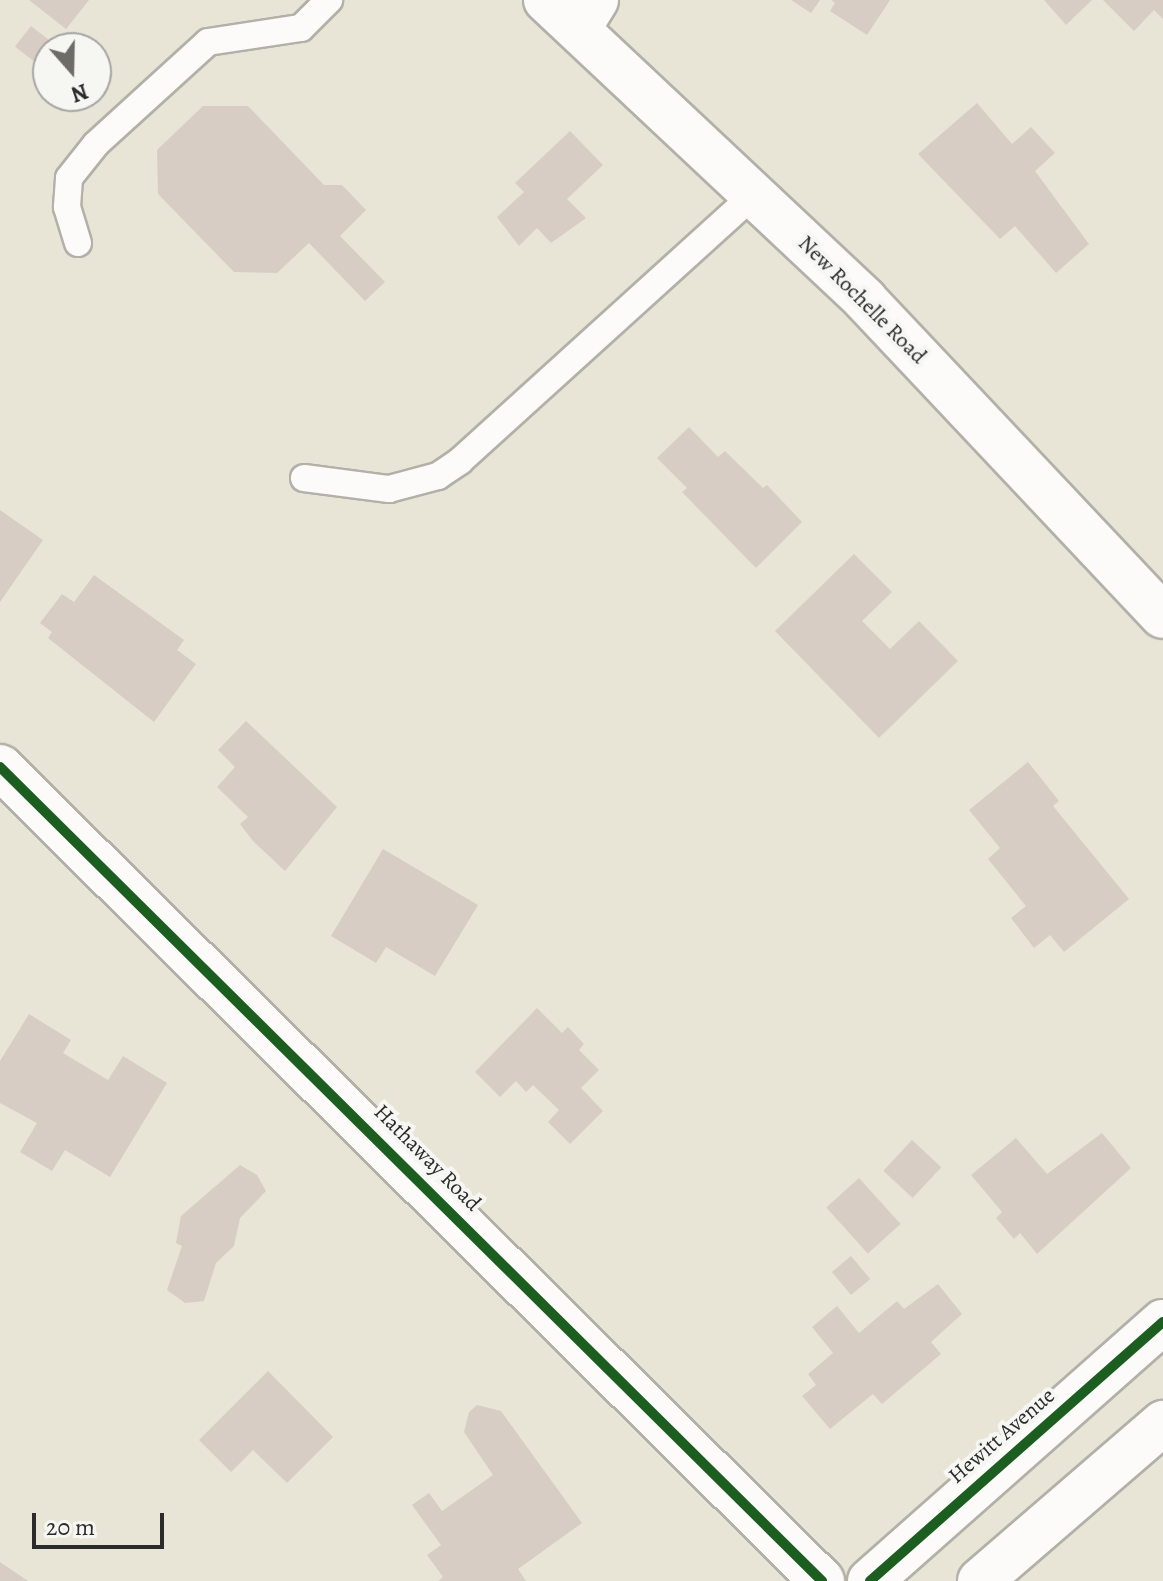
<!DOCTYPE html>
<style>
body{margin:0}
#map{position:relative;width:1163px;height:1581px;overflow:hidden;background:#e8e4d6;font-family:Alegreya,serif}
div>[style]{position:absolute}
.building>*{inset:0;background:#d8cdc4;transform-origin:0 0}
.roads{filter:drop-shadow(2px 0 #b3b0a8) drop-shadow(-2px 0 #b3b0a8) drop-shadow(0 2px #b3b0a8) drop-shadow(0 -2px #b3b0a8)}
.lane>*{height:26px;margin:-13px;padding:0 13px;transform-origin:13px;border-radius:13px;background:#fcfbf9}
.street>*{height:44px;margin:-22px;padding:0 22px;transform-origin:22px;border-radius:22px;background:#fcfbf9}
.secondary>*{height:44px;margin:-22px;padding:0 22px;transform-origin:22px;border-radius:22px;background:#fcfbf9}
.cycleway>*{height:10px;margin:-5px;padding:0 5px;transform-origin:5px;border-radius:5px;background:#1b5e20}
span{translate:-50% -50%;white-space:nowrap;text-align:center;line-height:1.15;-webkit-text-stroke:8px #f6f6f2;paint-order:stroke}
.street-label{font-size:22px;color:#2b2b2b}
.north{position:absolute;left:32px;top:32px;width:80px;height:80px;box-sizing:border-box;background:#f6f6f2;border:2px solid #a5a5a2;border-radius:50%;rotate:160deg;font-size:22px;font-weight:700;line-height:32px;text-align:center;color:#2b2b2b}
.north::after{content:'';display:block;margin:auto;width:28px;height:36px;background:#6d6c67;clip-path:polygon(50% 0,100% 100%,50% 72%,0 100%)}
.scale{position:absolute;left:32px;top:1513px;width:132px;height:36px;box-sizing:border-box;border:4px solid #2b2b2b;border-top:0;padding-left:10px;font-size:24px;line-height:28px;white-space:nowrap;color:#2b2b2b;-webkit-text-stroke:6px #f6f6f2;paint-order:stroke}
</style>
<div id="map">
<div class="building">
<i style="clip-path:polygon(29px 0,89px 0,66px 29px)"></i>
<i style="clip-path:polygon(791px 0,820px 0,811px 13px)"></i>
<i style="clip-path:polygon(831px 0,890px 0,867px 35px,830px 11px,835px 3px)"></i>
<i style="clip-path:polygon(1044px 0,1092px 0,1066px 25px)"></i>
<i style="clip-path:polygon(1103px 0,1163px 0,1163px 19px,1154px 10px,1134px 31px)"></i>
<i style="left:31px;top:26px;width:28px;height:26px;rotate:38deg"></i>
<i style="clip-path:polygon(977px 103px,1012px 144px,1031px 127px,1055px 153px,1035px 171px,1089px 244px,1056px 273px,1015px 226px,1000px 239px,918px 154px)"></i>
<i style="clip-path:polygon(203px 106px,248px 106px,324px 185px,342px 185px,366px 210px,340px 236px,385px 282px,365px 301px,309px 243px,277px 273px,234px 272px,158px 194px,157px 150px)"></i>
<i style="clip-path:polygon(570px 131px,603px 165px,567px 199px,586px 218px,551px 243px,537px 228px,519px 246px,497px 217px,524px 192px,515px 183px)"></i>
<i style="clip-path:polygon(689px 427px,718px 457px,725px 451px,763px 488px,767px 485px,802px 522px,756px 568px,682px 492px,687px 488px,657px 458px)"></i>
<i style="clip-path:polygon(0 510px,43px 540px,0 602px)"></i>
<i style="clip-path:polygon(854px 554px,892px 592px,862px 621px,890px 649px,919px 621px,958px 661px,879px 738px,775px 631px)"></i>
<i style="clip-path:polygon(94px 575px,184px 640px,177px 650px,196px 664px,154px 722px,48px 638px,52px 632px,40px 623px,62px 594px,74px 602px)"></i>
<i style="clip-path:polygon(246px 721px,337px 807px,285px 871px,253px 841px,240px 824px,248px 817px,217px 787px,235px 767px,218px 750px)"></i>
<i style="clip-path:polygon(1028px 762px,1059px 801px,1053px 806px,1129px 899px,1064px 952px,1050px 935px,1034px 948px,1011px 918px,1026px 906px,988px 859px,1000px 848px,969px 810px)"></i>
<i style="clip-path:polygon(383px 849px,478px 905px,435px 976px,386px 947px,376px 963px,331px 936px)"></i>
<i style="clip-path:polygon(537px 1008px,562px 1033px,568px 1027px,584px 1044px,579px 1050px,599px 1070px,581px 1088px,603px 1111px,570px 1144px,548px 1122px,559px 1110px,533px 1085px,526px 1092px,516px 1081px,500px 1097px,475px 1072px)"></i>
<i style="clip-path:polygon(29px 1014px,71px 1040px,63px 1053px,108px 1080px,123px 1056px,167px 1083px,110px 1177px,65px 1150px,52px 1171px,20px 1152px,37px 1123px,0 1103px,0 1061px)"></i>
<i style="clip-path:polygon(1102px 1133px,1131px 1168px,1037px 1254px,1020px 1233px,1014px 1239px,996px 1218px,1002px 1212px,971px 1175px,1016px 1138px,1047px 1174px)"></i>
<i style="left:912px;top:1140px;width:40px;height:42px;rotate:43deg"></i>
<i style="clip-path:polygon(240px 1165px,257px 1175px,266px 1191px,240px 1218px,234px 1246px,216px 1263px,204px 1301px,185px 1303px,167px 1290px,182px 1246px,176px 1243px,181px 1216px)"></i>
<i style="left:859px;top:1178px;width:62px;height:44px;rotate:48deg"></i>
<i style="left:851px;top:1256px;width:30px;height:25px;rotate:50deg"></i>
<i style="clip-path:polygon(938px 1284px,962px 1314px,931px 1342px,941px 1354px,882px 1404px,873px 1394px,830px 1429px,802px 1396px,816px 1385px,808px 1374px,833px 1353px,812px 1327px,837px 1306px,859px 1333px,897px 1301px,904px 1309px)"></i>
<i style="clip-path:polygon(268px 1371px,333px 1437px,287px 1483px,253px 1450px,231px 1472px,199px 1440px)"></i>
<i style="clip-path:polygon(477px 1405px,501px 1411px,582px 1523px,518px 1569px,526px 1581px,438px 1581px,443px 1577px,427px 1555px,441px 1545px,412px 1505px,429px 1493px,442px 1511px,493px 1475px,464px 1432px,469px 1412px)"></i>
<i style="clip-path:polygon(0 1562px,28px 1581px,0 1581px)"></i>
</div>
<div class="roads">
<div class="lane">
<i style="left:78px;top:243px;width:38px;rotate:-107deg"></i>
<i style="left:67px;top:207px;width:29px;rotate:-86deg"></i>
<i style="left:69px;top:178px;width:43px;rotate:-51.5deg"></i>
<i style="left:96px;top:144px;width:151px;rotate:-42.3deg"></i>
<i style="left:208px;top:42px;width:94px;rotate:-8.6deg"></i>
<i style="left:301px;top:28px;width:40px;rotate:-45deg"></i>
<i style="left:304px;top:478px;width:86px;rotate:7.4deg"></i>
<i style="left:389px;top:489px;width:51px;rotate:-14.9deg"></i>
<i style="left:438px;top:476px;width:27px;rotate:-34deg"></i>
<i style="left:460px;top:461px;width:397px;rotate:-42.2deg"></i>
</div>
<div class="street">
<i style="left:578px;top:29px;width:34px;rotate:-58deg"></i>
<i style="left:0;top:767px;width:1157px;rotate:44.72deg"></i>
<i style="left:870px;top:1581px;width:391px;rotate:-41.5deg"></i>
<i style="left:980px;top:1581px;width:242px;rotate:-40.8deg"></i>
</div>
<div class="secondary">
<i style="left:546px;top:0;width:438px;rotate:43.2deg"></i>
<i style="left:865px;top:300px;width:434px;rotate:46.7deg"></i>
</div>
</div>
<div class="cycleway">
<i style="left:0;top:767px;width:1157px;rotate:44.72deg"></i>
<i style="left:870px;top:1581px;width:391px;rotate:-41.5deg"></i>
</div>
<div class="street-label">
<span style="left:862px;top:300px;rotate:45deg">New Rochelle Road</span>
<span style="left:427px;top:1158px;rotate:45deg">Hathaway Road</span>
<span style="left:1002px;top:1436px;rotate:-41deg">Hewitt Avenue</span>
</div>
<div class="north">N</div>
<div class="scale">20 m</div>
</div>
